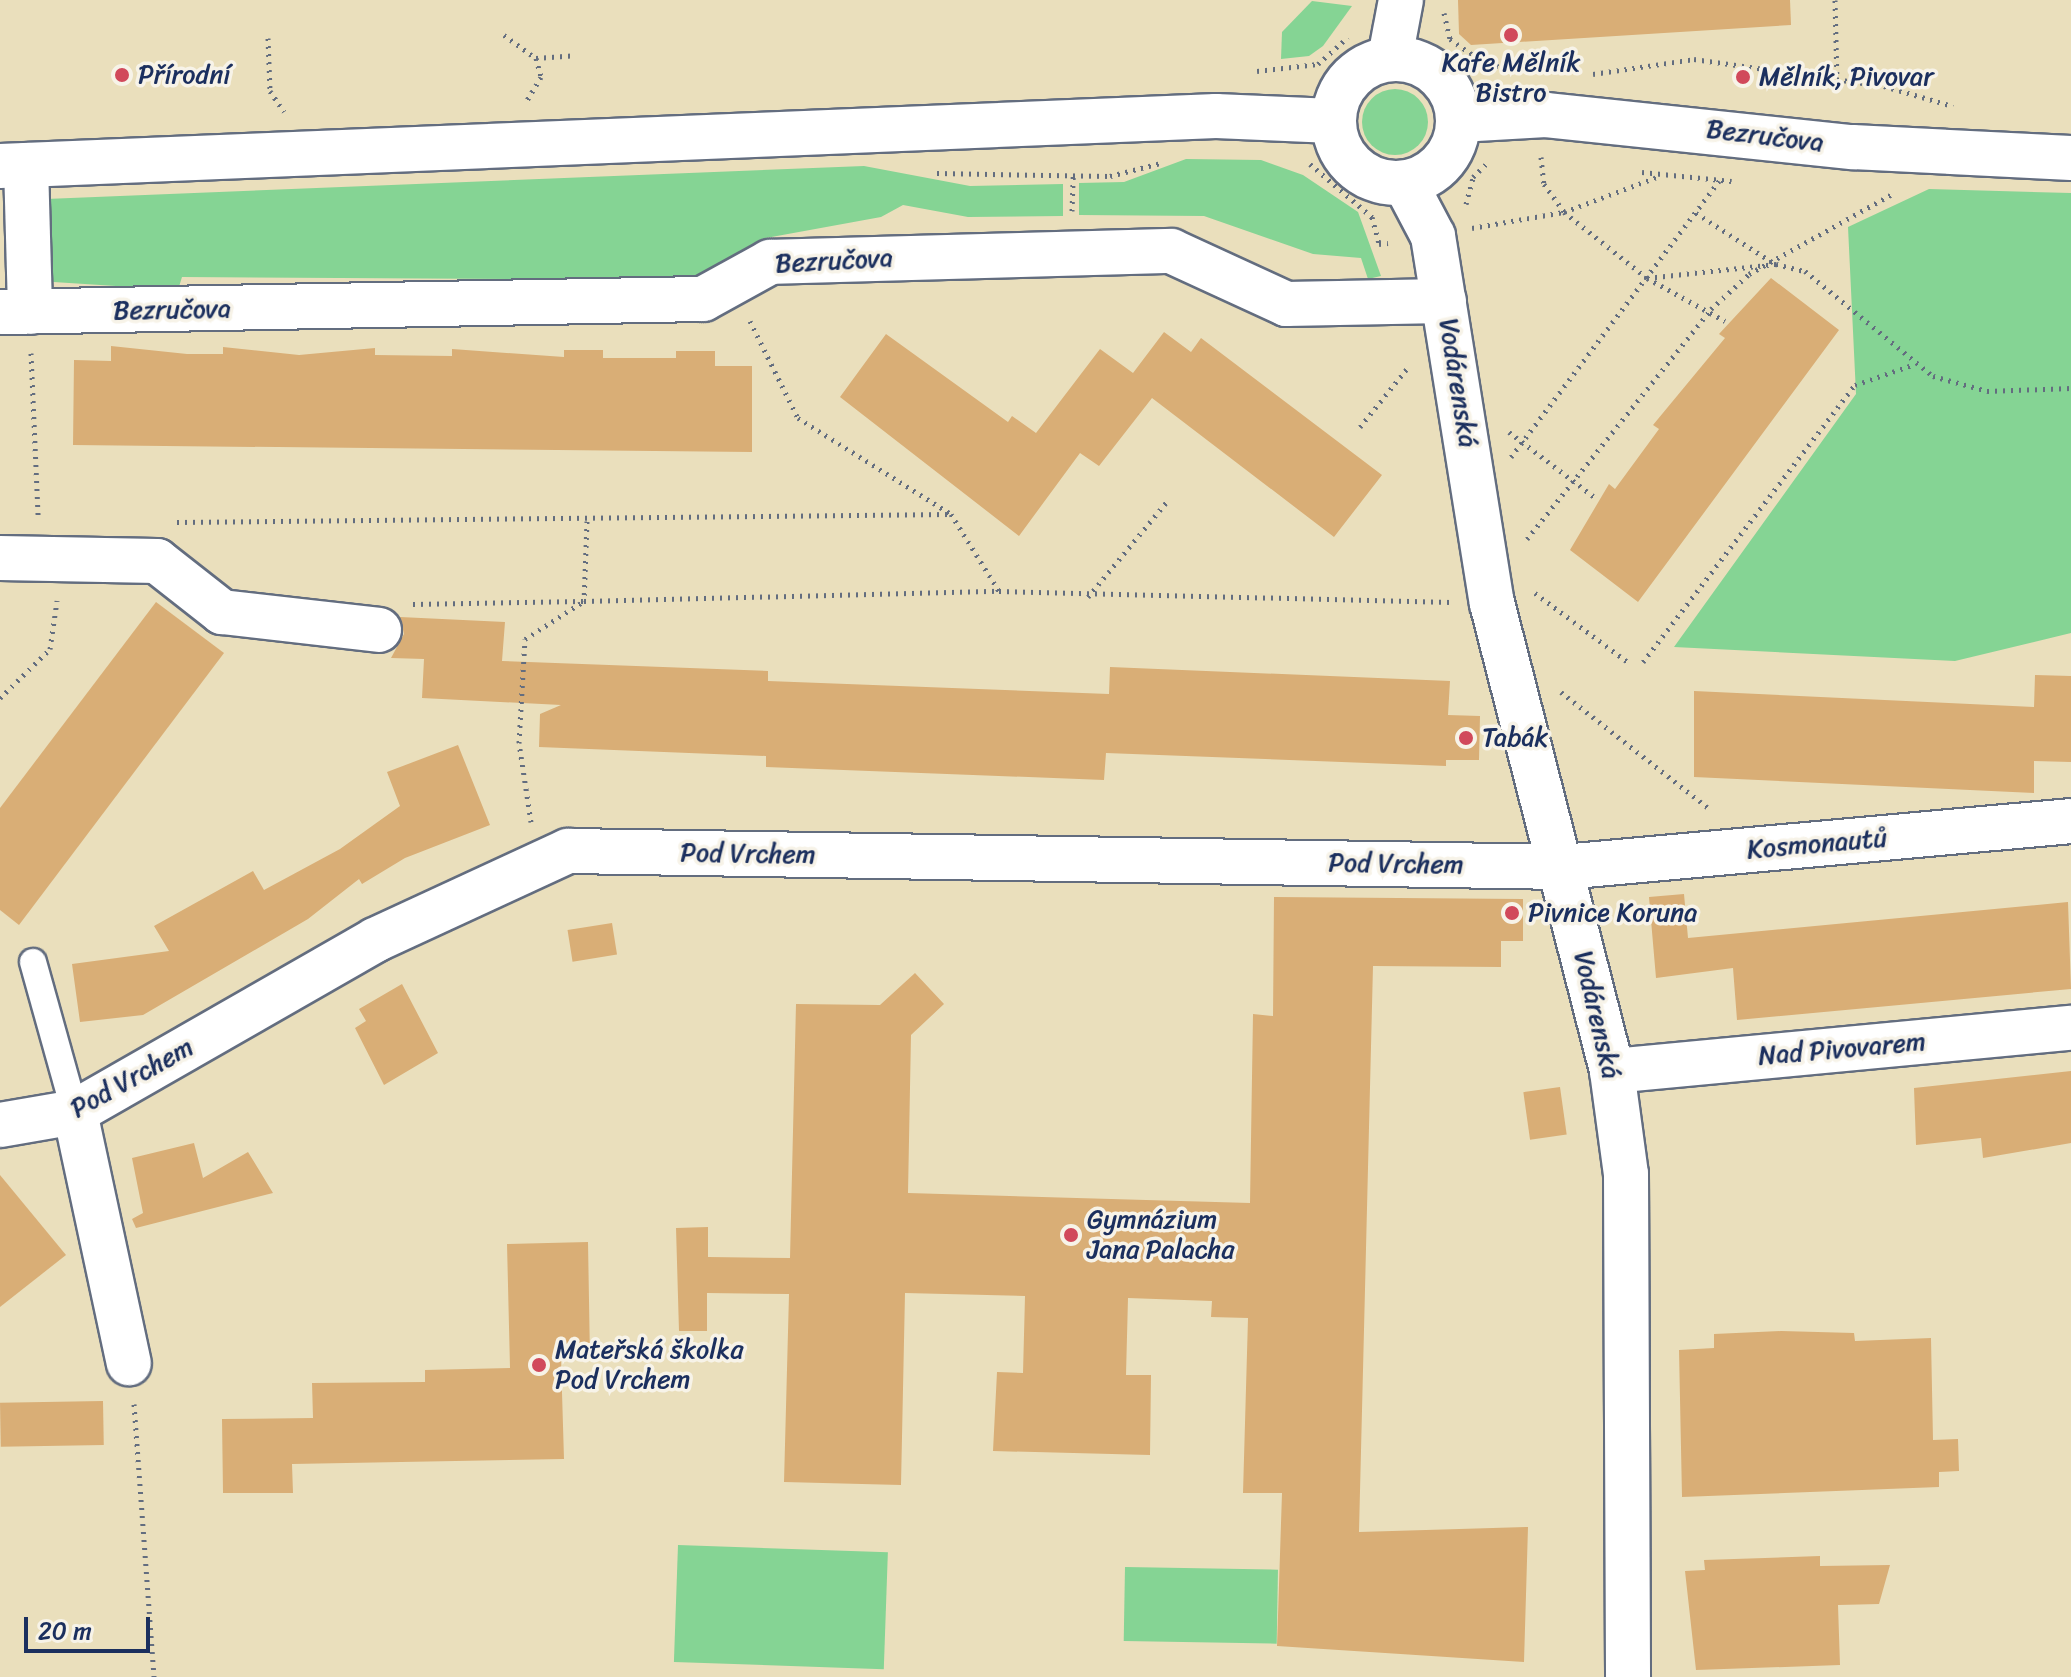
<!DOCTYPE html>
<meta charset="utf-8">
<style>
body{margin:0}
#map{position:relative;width:2071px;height:1677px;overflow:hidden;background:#eadfbc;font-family:Sriracha,sans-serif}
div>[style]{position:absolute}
.green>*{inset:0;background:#85d494;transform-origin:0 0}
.round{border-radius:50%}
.building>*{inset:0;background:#d9ae76;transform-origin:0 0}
.path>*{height:5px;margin-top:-2.5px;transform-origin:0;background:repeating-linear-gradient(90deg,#636d7f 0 2px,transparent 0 8px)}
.roads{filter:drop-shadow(2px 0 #636d7f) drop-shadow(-2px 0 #636d7f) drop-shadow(0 2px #636d7f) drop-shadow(0 -2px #636d7f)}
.service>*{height:26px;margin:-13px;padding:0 13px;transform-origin:13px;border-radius:13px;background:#fff}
.minor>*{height:44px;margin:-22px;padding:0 22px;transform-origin:22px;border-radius:22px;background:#fff}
.tertiary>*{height:44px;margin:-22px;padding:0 22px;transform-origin:22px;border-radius:22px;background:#fff}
.tertiary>.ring{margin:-22px;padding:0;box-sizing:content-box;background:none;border:44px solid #fff;border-radius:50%}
.dots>*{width:22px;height:22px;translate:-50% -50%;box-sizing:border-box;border:4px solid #f7f3e8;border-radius:50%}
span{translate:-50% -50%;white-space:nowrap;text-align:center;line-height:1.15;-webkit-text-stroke:7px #f7f3e8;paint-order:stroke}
.poi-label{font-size:26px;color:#1b2f5e}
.left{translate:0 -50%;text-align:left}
.street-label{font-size:26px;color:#1b2f5e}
.scale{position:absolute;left:24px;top:1617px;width:126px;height:36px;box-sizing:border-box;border:4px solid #1b2f5e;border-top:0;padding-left:10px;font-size:24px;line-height:28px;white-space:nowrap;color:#1b2f5e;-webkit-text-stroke:6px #f7f3e8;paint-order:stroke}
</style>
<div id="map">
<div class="green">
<i style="clip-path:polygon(1312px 1px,1352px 6px,1323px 46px,1309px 56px,1281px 59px,1282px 32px)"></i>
<i class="round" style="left:1362px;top:89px;width:66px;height:66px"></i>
<i style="clip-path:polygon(1186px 159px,1261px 160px,1303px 175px,1358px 212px,1381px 276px,1368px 279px,1361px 258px,1313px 254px,1204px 216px,1079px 215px,1079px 183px,1124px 182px)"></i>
<i style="clip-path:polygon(864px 166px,970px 186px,1063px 184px,1063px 216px,968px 217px,903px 205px,881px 217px,766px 238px,695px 280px,182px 277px,178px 290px,38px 281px,46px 199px)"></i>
<i style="clip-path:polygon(1929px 189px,2071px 193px,2071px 633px,1955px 661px,1674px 647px,1856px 394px,1848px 227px)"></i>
<i style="left:678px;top:1545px;width:210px;height:117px;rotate:2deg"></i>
<i style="left:1125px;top:1567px;width:153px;height:74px;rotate:1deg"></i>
</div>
<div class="building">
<i style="clip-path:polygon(1458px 0,1790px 0,1791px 25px,1471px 45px,1459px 34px)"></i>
<i style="clip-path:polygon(1771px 278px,1839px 330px,1638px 602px,1570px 550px,1609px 484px,1615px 489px,1659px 429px,1653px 425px,1725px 338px,1719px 334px)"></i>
<i style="clip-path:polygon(1164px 332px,1191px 352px,1201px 338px,1382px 475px,1334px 537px,1152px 398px,1099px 466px,1080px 453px,1019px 536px,840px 397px,886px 334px,1008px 422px,1012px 416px,1036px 433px,1100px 349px,1133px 373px)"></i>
<i style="clip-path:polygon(111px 346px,187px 354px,223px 354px,223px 347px,299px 355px,375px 348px,375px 355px,452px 356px,452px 349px,564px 357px,564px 350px,603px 350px,603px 358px,676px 358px,676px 351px,715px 351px,715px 366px,752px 366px,752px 452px,73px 445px,74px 360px,111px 361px)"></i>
<i style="clip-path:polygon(156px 602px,224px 653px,19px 925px,0 910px,0 808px)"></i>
<i style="clip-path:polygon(400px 617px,505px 622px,502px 661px,768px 671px,768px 681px,1109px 694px,1110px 667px,1450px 681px,1448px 715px,1480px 716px,1479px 760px,1446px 760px,1446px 766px,1106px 753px,1104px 780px,766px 767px,766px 756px,539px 747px,540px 714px,561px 705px,422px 698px,424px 659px,391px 658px,404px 634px)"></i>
<i style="clip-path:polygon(2035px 675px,2071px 676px,2071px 762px,2034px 761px,2034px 793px,1694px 777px,1694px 691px,2034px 707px)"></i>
<i style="clip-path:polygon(458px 745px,490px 825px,405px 858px,362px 884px,359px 879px,308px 919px,143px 1015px,80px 1022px,72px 964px,169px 951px,154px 926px,253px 871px,264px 890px,340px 849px,400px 806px,387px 772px)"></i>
<i style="clip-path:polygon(1684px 894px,1688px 938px,2068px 902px,2071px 989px,1737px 1020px,1733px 968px,1656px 978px,1649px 897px)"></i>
<i style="clip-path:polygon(1274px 897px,1523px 899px,1523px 941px,1501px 941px,1501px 967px,1373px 966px,1359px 1532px,1528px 1527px,1524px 1662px,1277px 1646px,1282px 1493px,1243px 1493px,1248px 1318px,1211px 1317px,1212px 1301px,1128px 1298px,1126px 1375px,1151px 1375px,1150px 1455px,993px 1451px,997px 1372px,1023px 1373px,1025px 1296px,905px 1293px,901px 1485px,784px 1482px,789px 1294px,707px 1293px,707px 1331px,679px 1331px,676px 1228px,708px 1227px,708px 1257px,790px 1258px,796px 1004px,880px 1005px,915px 973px,944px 1004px,911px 1035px,908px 1193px,1250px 1203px,1253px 1014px,1273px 1016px)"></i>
<i style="left:612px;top:923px;width:32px;height:45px;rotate:81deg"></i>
<i style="clip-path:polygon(402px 984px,438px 1053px,384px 1085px,355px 1028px,366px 1021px,359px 1009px)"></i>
<i style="clip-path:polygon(2071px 1071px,2071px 1143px,1983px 1158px,1981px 1138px,1916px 1145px,1914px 1088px)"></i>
<i style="left:1560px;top:1087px;width:48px;height:37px;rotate:82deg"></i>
<i style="clip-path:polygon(194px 1143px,203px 1178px,248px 1152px,273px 1193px,136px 1228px,132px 1219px,143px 1213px,132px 1158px)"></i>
<i style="clip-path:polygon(0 1175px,66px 1255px,0 1307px)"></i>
<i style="clip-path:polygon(588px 1242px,590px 1358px,561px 1359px,564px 1459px,292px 1464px,293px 1493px,223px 1493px,222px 1419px,313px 1418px,312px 1383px,425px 1382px,425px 1370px,510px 1368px,507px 1244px)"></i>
<i style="clip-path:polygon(1781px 1331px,1854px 1333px,1855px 1341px,1931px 1338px,1933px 1440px,1958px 1439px,1959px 1471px,1939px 1472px,1939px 1487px,1682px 1497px,1679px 1350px,1714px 1348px,1714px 1334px)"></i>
<i style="left:103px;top:1401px;width:44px;height:103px;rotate:89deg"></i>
<i style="clip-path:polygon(1820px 1556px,1820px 1566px,1890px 1565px,1879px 1604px,1838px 1605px,1840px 1665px,1696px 1670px,1685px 1571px,1705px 1570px,1704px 1560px)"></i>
</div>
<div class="path">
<i style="left:1835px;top:0;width:82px;rotate:88.6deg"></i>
<i style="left:1444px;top:13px;width:27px;rotate:77deg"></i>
<i style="left:1450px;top:39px;width:38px;rotate:35deg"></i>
<i style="left:1481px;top:61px;width:37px;rotate:17deg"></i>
<i style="left:504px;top:35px;width:39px;rotate:36deg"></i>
<i style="left:536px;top:58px;width:20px;rotate:75deg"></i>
<i style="left:541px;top:77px;width:27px;rotate:121deg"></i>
<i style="left:268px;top:38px;width:53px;rotate:87.8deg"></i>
<i style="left:270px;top:91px;width:25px;rotate:56deg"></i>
<i style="left:536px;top:58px;width:39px;rotate:-4deg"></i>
<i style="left:1257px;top:71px;width:61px;rotate:-6.5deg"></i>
<i style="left:1318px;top:64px;width:40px;rotate:-42deg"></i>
<i style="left:1593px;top:74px;width:102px;rotate:-8.4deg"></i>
<i style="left:1694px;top:59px;width:192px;rotate:8.1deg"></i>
<i style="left:1884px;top:86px;width:72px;rotate:16.2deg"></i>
<i style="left:1541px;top:157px;width:27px;rotate:84deg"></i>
<i style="left:1544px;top:184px;width:34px;rotate:54deg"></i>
<i style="left:1564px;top:212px;width:106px;rotate:38.5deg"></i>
<i style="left:1647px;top:278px;width:89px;rotate:28.9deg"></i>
<i style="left:1310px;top:164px;width:82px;rotate:40.5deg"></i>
<i style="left:1372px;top:217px;width:28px;rotate:75deg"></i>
<i style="left:1379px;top:244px;width:9px;rotate:-6deg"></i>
<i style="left:1642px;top:172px;width:90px;rotate:5.7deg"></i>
<i style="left:937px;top:173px;width:173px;rotate:1deg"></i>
<i style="left:1110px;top:176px;width:53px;rotate:-14.3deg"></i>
<i style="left:1466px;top:204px;width:28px;rotate:-75deg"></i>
<i style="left:1473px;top:177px;width:21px;rotate:-45deg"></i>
<i style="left:1072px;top:211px;width:35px;rotate:-88deg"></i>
<i style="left:1696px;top:213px;width:94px;rotate:32.8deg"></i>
<i style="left:1472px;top:228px;width:93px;rotate:-9.9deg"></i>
<i style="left:1564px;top:212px;width:103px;rotate:-20.6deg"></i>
<i style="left:1647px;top:278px;width:130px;rotate:-6.2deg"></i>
<i style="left:1776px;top:264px;width:30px;rotate:14deg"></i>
<i style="left:1805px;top:271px;width:166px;rotate:39.4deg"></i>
<i style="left:1933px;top:376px;width:56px;rotate:15.5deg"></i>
<i style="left:1987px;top:391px;width:84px;rotate:-2deg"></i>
<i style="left:750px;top:321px;width:108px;rotate:63.7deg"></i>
<i style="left:798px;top:418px;width:181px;rotate:32.1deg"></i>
<i style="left:951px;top:514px;width:91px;rotate:58.1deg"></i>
<i style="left:31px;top:353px;width:162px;rotate:87.5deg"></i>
<i style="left:1360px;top:427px;width:78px;rotate:-51.2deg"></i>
<i style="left:1509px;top:432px;width:111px;rotate:37.3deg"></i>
<i style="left:1511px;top:457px;width:346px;rotate:-53deg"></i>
<i style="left:587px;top:521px;width:80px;rotate:92.1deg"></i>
<i style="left:584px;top:601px;width:415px;rotate:-1.4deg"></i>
<i style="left:999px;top:591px;width:452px;rotate:1.4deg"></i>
<i style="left:177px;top:522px;width:774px;rotate:-0.59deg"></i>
<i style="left:1527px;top:539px;width:295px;rotate:-51.3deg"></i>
<i style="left:1711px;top:309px;width:52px;rotate:-42.6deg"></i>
<i style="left:1749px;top:274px;width:166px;rotate:-29.2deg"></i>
<i style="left:1535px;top:593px;width:116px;rotate:36.6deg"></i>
<i style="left:1088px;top:597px;width:127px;rotate:-50.4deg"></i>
<i style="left:413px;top:604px;width:170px;rotate:-1deg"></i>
<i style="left:1643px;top:662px;width:349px;rotate:-52.6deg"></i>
<i style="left:1855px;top:385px;width:64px;rotate:-19.3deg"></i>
<i style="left:1561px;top:692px;width:191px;rotate:38.2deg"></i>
<i style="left:0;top:698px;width:70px;rotate:-44.4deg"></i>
<i style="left:50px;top:649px;width:49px;rotate:-81.7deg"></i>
<i style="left:531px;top:822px;width:80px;rotate:-98.6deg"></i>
<i style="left:519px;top:743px;width:104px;rotate:-86.7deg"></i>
<i style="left:525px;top:639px;width:70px;rotate:-32.8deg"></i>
<i style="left:134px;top:1404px;width:274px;rotate:85.8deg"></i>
</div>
<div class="roads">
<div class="service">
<i style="left:33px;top:962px;width:156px;rotate:74.4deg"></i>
</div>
<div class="minor">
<i style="left:1390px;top:58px;width:59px;rotate:-79.3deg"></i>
<i style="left:26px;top:165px;width:147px;rotate:88.4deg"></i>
<i style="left:1405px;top:183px;width:60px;rotate:62.2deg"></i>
<i style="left:1433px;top:236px;width:372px;rotate:80.9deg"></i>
<i style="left:1492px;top:603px;width:483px;rotate:75.6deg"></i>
<i style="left:1612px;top:1071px;width:104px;rotate:82.3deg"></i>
<i style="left:1626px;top:1174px;width:503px;rotate:89.77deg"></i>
<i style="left:0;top:312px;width:703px;rotate:-1.06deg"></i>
<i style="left:703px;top:299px;width:77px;rotate:-28.9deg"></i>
<i style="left:770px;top:262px;width:401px;rotate:-1.6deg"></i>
<i style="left:1171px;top:251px;width:127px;rotate:24.7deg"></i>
<i style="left:1286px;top:304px;width:158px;rotate:-1.1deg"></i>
<i style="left:0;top:558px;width:157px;rotate:1.1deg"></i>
<i style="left:157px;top:561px;width:83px;rotate:38.1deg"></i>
<i style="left:222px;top:612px;width:158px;rotate:6.5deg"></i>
<i style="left:1612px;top:1071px;width:461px;rotate:-5.4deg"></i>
<i style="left:75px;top:1112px;width:257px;rotate:77.9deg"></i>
<i style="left:0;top:1125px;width:76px;rotate:-9.8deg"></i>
<i style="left:75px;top:1112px;width:346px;rotate:-29.8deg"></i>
<i style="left:375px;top:940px;width:213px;rotate:-24.8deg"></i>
<i style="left:568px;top:851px;width:995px;rotate:0.92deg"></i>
<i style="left:1563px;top:867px;width:510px;rotate:-5.17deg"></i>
</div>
<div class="tertiary">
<i class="ring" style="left:1334px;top:59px;width:80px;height:80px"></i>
<i style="left:1459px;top:120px;width:87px;rotate:-3.3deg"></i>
<i style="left:1546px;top:115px;width:309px;rotate:6deg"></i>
<i style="left:1853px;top:147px;width:218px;rotate:2.9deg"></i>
<i style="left:0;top:166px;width:1217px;rotate:-2.35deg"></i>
<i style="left:1216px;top:116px;width:117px;rotate:2.4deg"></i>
</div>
</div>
<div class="dots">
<i style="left:1511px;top:35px;background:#d1495b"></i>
<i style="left:122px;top:75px;background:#d1495b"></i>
<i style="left:1743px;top:77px;background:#d1495b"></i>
<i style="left:1466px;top:738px;background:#d1495b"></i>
<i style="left:1512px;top:913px;background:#d1495b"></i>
<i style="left:1071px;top:1235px;background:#d1495b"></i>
<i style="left:539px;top:1365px;background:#d1495b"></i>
</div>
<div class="poi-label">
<span style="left:1511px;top:78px">Kafe Mělník<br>Bistro</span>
<span class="left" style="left:138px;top:75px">Přírodní</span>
<span class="left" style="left:1759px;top:77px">Mělník, Pivovar</span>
<span class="left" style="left:1482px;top:738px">Tabák</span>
<span class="left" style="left:1528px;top:913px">Pivnice Koruna</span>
<span class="left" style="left:1087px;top:1235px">Gymnázium<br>Jana Palacha</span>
<span class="left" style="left:555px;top:1365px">Mateřská školka<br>Pod Vrchem</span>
</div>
<div class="street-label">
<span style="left:1765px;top:136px;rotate:7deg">Bezručova</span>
<span style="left:834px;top:261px;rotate:-3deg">Bezručova</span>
<span style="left:172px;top:310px;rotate:-1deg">Bezručova</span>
<span style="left:1458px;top:383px;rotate:81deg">Vodárenská</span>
<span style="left:1817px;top:844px;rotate:-5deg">Kosmonautů</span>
<span style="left:748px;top:854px;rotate:1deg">Pod Vrchem</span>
<span style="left:1396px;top:864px;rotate:1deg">Pod Vrchem</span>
<span style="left:1597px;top:1015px;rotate:77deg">Vodárenská</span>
<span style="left:1842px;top:1049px;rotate:-5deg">Nad Pivovarem</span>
<span style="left:132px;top:1078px;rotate:-29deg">Pod Vrchem</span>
</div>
<div class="scale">20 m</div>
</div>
